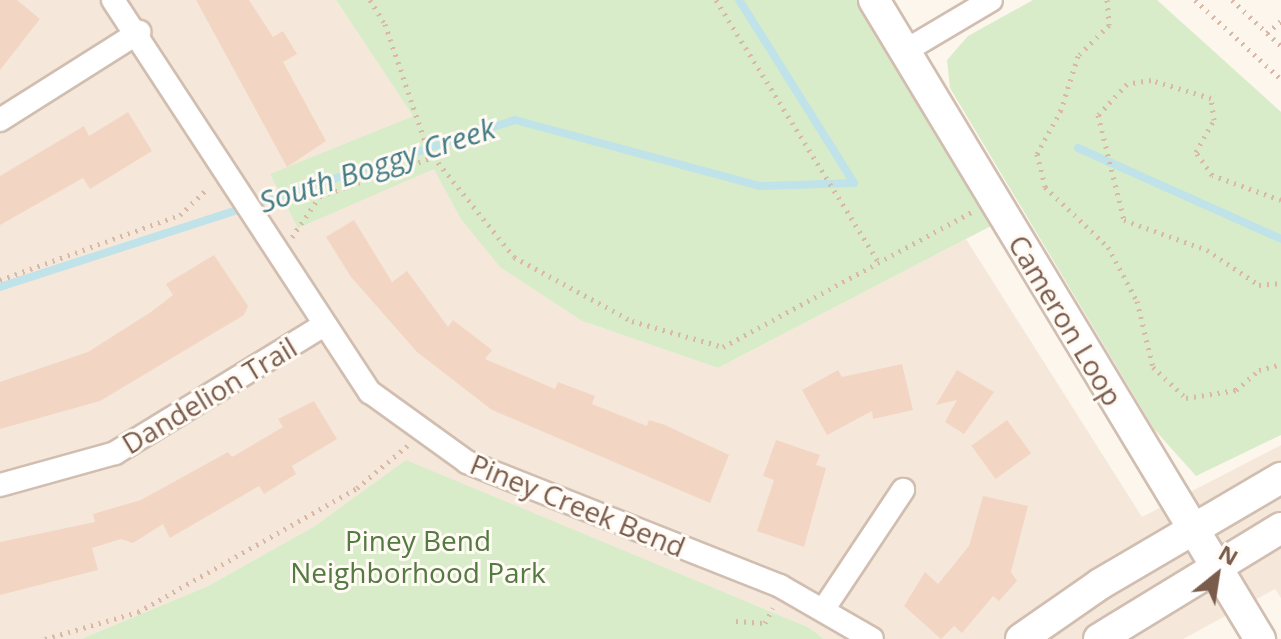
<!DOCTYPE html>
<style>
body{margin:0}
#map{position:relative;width:1281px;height:639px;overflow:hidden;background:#fdf6ec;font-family:"Open Sans",sans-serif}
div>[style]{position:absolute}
.residential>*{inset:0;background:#f5e8da}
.green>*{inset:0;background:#d8ecc9}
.stream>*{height:8px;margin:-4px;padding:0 4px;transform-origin:4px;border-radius:4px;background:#bfe3e8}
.building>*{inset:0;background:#f3d5c3;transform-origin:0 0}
.path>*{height:5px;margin-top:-2.5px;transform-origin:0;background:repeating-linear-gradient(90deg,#d9b8a5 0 2px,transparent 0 8px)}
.roads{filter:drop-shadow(2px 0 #d1beb0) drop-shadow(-2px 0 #d1beb0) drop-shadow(0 2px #d1beb0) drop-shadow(0 -2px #d1beb0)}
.street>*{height:22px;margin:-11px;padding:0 11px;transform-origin:11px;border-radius:11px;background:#fff}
.secondary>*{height:30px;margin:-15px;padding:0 15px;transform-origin:15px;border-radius:15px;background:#fff}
span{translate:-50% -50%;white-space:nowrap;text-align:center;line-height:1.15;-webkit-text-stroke:6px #fffaf3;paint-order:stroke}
.street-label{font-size:28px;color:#7a5c4d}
.park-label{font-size:28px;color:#537a41}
.water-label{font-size:30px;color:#437c86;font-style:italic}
.north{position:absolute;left:1177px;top:535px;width:80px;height:80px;-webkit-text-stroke:6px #fffaf3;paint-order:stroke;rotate:30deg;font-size:22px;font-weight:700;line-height:32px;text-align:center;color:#7a5c4d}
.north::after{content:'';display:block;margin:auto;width:28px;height:36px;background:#7a5c4d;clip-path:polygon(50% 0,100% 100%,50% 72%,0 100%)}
</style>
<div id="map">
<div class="residential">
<i style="clip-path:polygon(0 0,336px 0,413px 116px,271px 174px,434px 168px,460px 218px,501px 267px,582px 321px,718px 368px,966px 239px,1142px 517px,1281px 445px,1281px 598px,1275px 589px,1183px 639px,824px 639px,808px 627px,406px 461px,315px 526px,208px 586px,81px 639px,0 639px)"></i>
</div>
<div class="green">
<i style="clip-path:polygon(336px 0,857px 0,991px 226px,718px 368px,582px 321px,500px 267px,460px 218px,434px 169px,298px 228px,270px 174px,413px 116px)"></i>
<i style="clip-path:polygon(1033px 0,1157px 0,1281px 112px,1281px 435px,1196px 476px,1154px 429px,950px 88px,947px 60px,968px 36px)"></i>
<i style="clip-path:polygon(406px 460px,808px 627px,824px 639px,81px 639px,208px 586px,315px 526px)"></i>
</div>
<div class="stream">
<i style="left:1078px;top:148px;width:222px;rotate:24.1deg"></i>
<i style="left:0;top:287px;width:541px;rotate:-17.97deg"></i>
<i style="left:515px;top:120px;width:254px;rotate:15.1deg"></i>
<i style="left:760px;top:186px;width:94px;rotate:-1.8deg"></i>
<i style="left:854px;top:183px;width:216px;rotate:-122.1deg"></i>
</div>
<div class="building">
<i style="clip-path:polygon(0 0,17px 0,40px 19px,0 70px)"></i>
<i style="clip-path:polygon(196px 0,249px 0,273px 37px,283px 31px,297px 54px,283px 62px,326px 141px,287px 167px)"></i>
<i style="clip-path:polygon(128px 112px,152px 151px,90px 189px,83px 178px,0 225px,0 176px,84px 126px,89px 136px)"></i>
<i style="clip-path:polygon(354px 220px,392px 282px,407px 271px,448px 327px,453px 320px,492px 350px,485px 359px,555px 389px,558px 382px,595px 396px,592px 404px,647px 426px,649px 420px,665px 425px,729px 455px,710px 503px,492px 410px,417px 352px,351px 277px,326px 237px)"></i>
<i style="clip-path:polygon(214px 255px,248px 306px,244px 315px,100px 401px,0 429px,0 382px,88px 352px,151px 312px,173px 295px,166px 284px)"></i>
<i style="clip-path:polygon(902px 364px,913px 410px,873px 419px,872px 411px,827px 435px,802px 390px,838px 370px,842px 377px)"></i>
<i style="clip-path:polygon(957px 370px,994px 392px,964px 434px,945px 422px,957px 400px,936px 405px)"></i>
<i style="clip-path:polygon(314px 401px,337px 439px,292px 466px,296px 474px,264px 494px,259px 486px,170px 538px,163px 524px,133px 543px,121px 539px,92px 548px,98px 570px,0 595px,0 542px,95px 522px,93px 514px,141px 500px,228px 452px,232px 457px,283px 427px,278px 419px)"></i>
<i style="left:1007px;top:420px;width:41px;height:44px;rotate:54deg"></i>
<i style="clip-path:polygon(776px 440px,820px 455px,816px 465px,826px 468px,804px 547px,757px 531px,774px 480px,763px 476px)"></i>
<i style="clip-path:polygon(983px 496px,1028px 506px,1011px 572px,1017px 581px,999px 601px,993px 596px,962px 633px,954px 626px,941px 639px,904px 606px,925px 572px,938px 584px,969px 546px)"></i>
</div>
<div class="path">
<i style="left:370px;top:0;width:28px;rotate:58deg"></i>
<i style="left:385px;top:24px;width:133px;rotate:71.2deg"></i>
<i style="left:428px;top:150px;width:137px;rotate:51.2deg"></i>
<i style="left:514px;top:257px;width:134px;rotate:28.5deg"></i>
<i style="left:632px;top:321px;width:95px;rotate:15.9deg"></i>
<i style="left:723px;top:347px;width:283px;rotate:-28.5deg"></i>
<i style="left:716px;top:0;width:309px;rotate:58.2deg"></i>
<i style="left:1107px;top:0;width:25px;rotate:85deg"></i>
<i style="left:1109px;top:25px;width:44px;rotate:135deg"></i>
<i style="left:1078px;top:56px;width:57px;rotate:107.5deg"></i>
<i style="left:1061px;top:110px;width:50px;rotate:118.6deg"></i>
<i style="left:1037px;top:154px;width:34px;rotate:76deg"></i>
<i style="left:1045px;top:187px;width:87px;rotate:43.6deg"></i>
<i style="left:1108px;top:247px;width:61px;rotate:61.8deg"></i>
<i style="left:1137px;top:301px;width:68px;rotate:76.4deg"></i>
<i style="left:1153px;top:367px;width:45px;rotate:43.2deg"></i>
<i style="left:1186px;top:398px;width:51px;rotate:-9.1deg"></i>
<i style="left:1236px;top:390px;width:30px;rotate:-41deg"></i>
<i style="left:1259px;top:370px;width:23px;rotate:-15deg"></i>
<i style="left:1195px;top:0;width:117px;rotate:42.6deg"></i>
<i style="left:1232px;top:0;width:67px;rotate:43.2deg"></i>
<i style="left:1267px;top:33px;width:18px;rotate:-41deg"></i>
<i style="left:1281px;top:200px;width:73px;rotate:-160.1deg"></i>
<i style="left:1212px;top:175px;width:28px;rotate:-125deg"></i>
<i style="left:1196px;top:152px;width:37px;rotate:-61deg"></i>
<i style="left:1214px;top:120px;width:22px;rotate:-98deg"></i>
<i style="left:1211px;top:98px;width:63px;rotate:-163.3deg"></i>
<i style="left:1151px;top:80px;width:24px;rotate:171deg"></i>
<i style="left:1127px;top:84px;width:42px;rotate:133.1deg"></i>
<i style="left:1098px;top:115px;width:108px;rotate:76.1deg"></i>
<i style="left:1124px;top:220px;width:88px;rotate:19.9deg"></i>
<i style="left:1207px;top:250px;width:63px;rotate:33.9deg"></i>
<i style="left:1259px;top:285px;width:22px;rotate:-5deg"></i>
<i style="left:292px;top:237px;width:50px;rotate:-55.7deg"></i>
<i style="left:320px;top:196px;width:120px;rotate:-18.9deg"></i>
<i style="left:0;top:280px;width:191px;rotate:-19.9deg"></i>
<i style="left:180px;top:215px;width:36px;rotate:-44deg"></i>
<i style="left:736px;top:621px;width:29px;rotate:4deg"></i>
<i style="left:765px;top:623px;width:17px;rotate:-62deg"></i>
<i style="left:45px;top:639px;width:97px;rotate:-16.2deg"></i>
<i style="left:138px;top:612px;width:252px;rotate:-29.5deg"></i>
<i style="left:357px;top:488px;width:67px;rotate:-40.1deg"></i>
</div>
<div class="roads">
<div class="street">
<i style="left:113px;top:0;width:469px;rotate:56.8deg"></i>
<i style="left:370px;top:392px;width:120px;rotate:35.8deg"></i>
<i style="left:467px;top:462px;width:337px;rotate:21.6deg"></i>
<i style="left:780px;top:586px;width:106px;rotate:29.9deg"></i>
<i style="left:905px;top:51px;width:100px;rotate:-30.7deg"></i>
<i style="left:0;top:120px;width:165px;rotate:-32.3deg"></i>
<i style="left:0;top:485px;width:119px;rotate:-15.5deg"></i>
<i style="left:115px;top:453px;width:243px;rotate:-31.5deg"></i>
<i style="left:825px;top:607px;width:141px;rotate:-56.3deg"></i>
</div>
<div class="secondary">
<i style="left:874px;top:0;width:747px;rotate:58.87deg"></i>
<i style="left:1021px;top:639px;width:96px;rotate:-34.8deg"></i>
<i style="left:1100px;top:584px;width:210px;rotate:-30.4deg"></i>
<i style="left:1099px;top:639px;width:213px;rotate:-31.4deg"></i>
</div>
</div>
<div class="street-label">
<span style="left:1066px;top:320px;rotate:59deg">Cameron Loop</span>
<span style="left:209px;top:395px;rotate:-31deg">Dandelion Trail</span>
<span style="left:578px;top:505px;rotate:22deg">Piney Creek Bend</span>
</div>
<div class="park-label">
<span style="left:418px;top:556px">Piney Bend<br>Neighborhood Park</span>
</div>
<div class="water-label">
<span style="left:377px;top:165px;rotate:-18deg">South Boggy Creek</span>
</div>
<div class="north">N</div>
</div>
